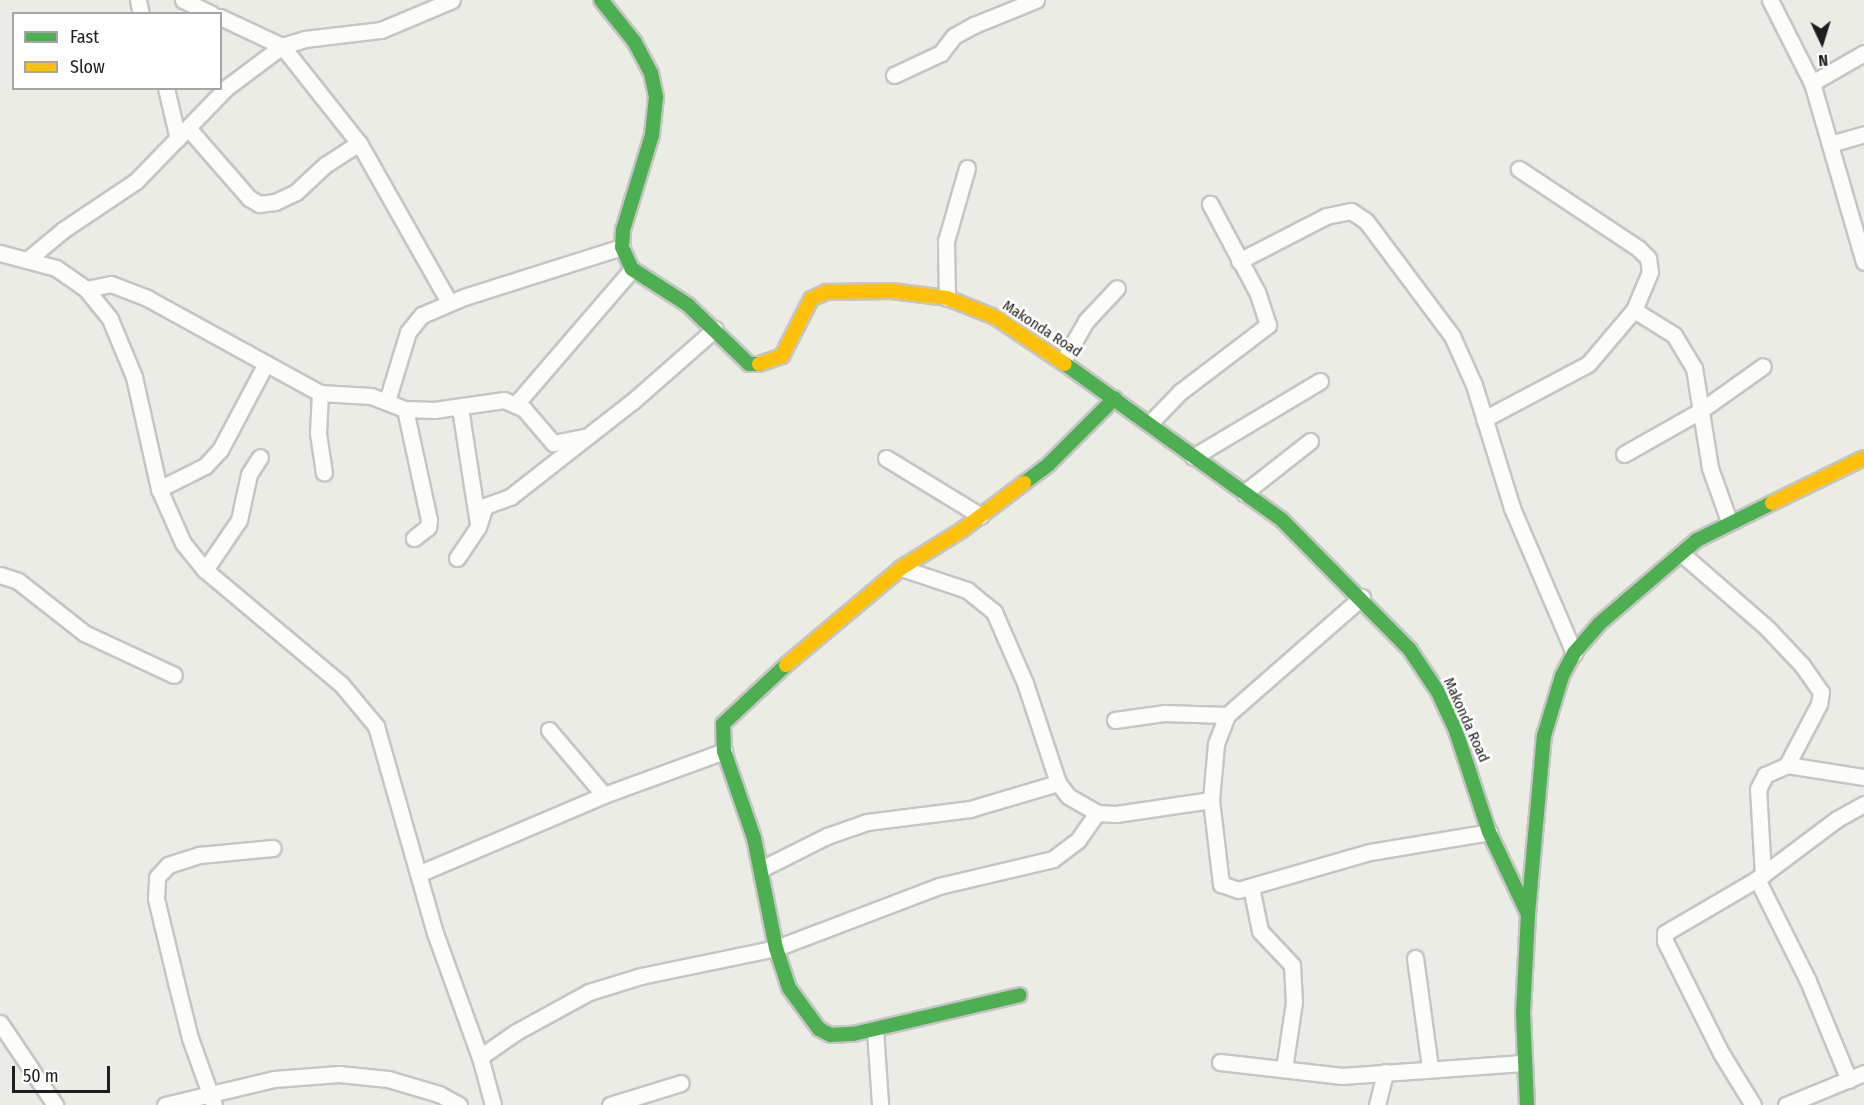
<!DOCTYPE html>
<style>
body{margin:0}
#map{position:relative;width:1864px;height:1105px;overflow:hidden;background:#ecece7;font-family:"Fira Sans Condensed",sans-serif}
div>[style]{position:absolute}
.roads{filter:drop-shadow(2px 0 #c5c5c3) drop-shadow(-2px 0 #c5c5c3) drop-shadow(0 2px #c5c5c3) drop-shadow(0 -2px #c5c5c3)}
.street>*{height:15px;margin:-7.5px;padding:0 7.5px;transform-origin:7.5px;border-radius:7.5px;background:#fcfcfb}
.fast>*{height:14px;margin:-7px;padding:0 7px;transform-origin:7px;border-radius:7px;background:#4caf50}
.slow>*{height:14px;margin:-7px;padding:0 7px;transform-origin:7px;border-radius:7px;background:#ffc107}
span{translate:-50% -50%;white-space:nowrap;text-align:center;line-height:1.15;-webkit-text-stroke:5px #fff;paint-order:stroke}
.street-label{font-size:15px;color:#1e1e1e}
.legend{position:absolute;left:12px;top:12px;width:210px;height:78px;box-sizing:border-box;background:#fff;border:2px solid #a5a5a5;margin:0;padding:8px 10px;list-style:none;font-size:18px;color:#1e1e1e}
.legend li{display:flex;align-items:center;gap:12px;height:30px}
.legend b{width:30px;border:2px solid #a5a5a5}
.north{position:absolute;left:1792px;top:12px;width:60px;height:60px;-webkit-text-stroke:4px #fff;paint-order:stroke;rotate:176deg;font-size:16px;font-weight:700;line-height:24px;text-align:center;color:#1e1e1e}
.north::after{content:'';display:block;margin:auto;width:21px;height:27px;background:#1e1e1e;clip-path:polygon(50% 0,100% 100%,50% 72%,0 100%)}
.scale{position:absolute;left:12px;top:1066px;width:98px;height:27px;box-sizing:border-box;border:3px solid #1e1e1e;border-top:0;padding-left:8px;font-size:18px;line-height:21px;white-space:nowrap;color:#1e1e1e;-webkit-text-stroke:4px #fff;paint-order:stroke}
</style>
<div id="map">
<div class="roads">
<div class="street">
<i style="left:138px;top:0;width:14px;rotate:78deg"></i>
<i style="left:183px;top:0;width:32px;rotate:26deg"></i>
<i style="left:1770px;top:0;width:93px;rotate:63.2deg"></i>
<i style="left:1812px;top:83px;width:186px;rotate:73.8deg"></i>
<i style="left:220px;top:17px;width:68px;rotate:25.1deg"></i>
<i style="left:282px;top:46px;width:124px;rotate:51.6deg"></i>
<i style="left:359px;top:143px;width:183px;rotate:60.5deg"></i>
<i style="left:894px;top:75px;width:52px;rotate:-25.1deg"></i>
<i style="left:941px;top:53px;width:21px;rotate:-53deg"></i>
<i style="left:954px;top:36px;width:23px;rotate:-29deg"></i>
<i style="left:974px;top:25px;width:67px;rotate:-22deg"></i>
<i style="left:1812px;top:83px;width:60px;rotate:-30deg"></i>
<i style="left:166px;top:88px;width:52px;rotate:76.8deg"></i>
<i style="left:188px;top:128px;width:93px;rotate:48.9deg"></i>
<i style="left:249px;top:198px;width:12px;rotate:31deg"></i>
<i style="left:259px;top:204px;width:16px;rotate:-7deg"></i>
<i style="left:275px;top:202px;width:23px;rotate:-25deg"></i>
<i style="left:296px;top:192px;width:40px;rotate:-43deg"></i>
<i style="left:325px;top:165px;width:40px;rotate:-32.9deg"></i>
<i style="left:1830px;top:144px;width:35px;rotate:-16deg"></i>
<i style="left:0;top:253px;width:58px;rotate:15deg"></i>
<i style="left:56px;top:268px;width:37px;rotate:35deg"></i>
<i style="left:86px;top:289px;width:38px;rotate:51deg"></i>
<i style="left:110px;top:319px;width:63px;rotate:67.5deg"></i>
<i style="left:134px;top:377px;width:115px;rotate:77.4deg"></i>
<i style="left:159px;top:489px;width:59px;rotate:66deg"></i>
<i style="left:183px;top:543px;width:35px;rotate:51deg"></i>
<i style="left:205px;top:570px;width:177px;rotate:40deg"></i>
<i style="left:341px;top:684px;width:55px;rotate:50.2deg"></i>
<i style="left:376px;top:726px;width:215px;rotate:74.1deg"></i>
<i style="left:435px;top:933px;width:132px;rotate:70.1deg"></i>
<i style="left:480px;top:1057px;width:50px;rotate:74.8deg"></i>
<i style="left:27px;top:260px;width:47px;rotate:-39.8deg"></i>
<i style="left:63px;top:230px;width:88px;rotate:-33.9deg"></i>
<i style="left:136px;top:181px;width:129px;rotate:-45.9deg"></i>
<i style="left:226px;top:88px;width:70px;rotate:-36.9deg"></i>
<i style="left:282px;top:46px;width:24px;rotate:-17deg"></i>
<i style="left:305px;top:39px;width:77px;rotate:-6.8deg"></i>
<i style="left:381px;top:30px;width:77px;rotate:-22.9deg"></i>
<i style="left:1239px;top:261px;width:98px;rotate:-27.3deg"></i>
<i style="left:1326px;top:216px;width:25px;rotate:-11deg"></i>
<i style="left:1351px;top:211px;width:18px;rotate:34deg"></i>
<i style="left:1366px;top:221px;width:144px;rotate:53.2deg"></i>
<i style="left:1452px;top:336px;width:54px;rotate:65.8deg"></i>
<i style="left:1474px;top:385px;width:129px;rotate:72.8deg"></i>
<i style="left:1512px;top:508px;width:158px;rotate:66.8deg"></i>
<i style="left:86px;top:289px;width:25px;rotate:-11deg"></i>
<i style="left:111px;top:284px;width:39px;rotate:21deg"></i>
<i style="left:147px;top:298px;width:197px;rotate:28.8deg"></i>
<i style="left:320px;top:393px;width:51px;rotate:3.4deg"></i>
<i style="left:371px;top:396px;width:36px;rotate:21deg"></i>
<i style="left:405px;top:409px;width:29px;rotate:2deg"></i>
<i style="left:434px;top:410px;width:71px;rotate:-8.1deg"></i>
<i style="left:504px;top:400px;width:22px;rotate:24deg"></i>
<i style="left:524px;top:409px;width:45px;rotate:49.5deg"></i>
<i style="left:553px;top:443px;width:31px;rotate:-11deg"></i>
<i style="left:947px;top:298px;width:57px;rotate:-91deg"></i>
<i style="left:946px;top:241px;width:76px;rotate:-74deg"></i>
<i style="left:1634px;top:310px;width:47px;rotate:32deg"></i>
<i style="left:1674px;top:335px;width:39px;rotate:59deg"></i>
<i style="left:1694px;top:368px;width:101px;rotate:80.9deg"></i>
<i style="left:1710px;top:468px;width:56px;rotate:70.3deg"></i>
<i style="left:1063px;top:361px;width:46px;rotate:-60.1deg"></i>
<i style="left:1086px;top:321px;width:45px;rotate:-46.8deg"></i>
<i style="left:320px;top:393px;width:40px;rotate:92.9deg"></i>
<i style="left:318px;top:433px;width:40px;rotate:81.5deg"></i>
<i style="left:387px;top:401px;width:72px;rotate:-73.1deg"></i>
<i style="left:408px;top:332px;width:22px;rotate:-51deg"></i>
<i style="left:422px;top:315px;width:46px;rotate:-23.2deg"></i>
<i style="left:464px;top:297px;width:166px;rotate:-17.6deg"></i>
<i style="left:516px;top:404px;width:178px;rotate:-49.3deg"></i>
<i style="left:460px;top:408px;width:117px;rotate:81.2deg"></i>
<i style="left:405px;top:409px;width:114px;rotate:77.8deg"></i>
<i style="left:429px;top:520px;width:7px;rotate:98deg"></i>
<i style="left:428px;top:527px;width:18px;rotate:142deg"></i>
<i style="left:1484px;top:419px;width:118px;rotate:-27.9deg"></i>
<i style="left:1588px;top:364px;width:71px;rotate:-49.6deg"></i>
<i style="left:1634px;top:310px;width:41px;rotate:-67.2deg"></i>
<i style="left:1650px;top:272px;width:14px;rotate:-98deg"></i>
<i style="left:1648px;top:258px;width:14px;rotate:-135deg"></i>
<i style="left:1638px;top:248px;width:143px;rotate:-146.4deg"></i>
<i style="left:1150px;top:423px;width:43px;rotate:-45.9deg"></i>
<i style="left:1180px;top:392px;width:111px;rotate:-37.3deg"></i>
<i style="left:1268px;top:325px;width:35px;rotate:-108deg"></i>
<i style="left:1257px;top:292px;width:100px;rotate:-118.1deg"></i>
<i style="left:1624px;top:454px;width:87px;rotate:-29.5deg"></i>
<i style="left:1700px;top:411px;width:77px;rotate:-35.5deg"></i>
<i style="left:1193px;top:457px;width:148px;rotate:-30.9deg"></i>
<i style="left:886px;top:458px;width:111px;rotate:31.4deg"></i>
<i style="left:159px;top:489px;width:51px;rotate:-26.6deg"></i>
<i style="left:205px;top:466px;width:22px;rotate:-47deg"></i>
<i style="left:220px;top:450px;width:98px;rotate:-62.1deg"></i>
<i style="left:1244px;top:493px;width:84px;rotate:-38.2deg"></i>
<i style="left:1682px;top:554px;width:113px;rotate:41deg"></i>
<i style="left:1767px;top:628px;width:51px;rotate:46.6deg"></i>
<i style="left:1802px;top:665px;width:33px;rotate:55deg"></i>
<i style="left:1821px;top:692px;width:12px;rotate:99deg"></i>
<i style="left:1819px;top:704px;width:69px;rotate:117.7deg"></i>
<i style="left:457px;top:558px;width:37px;rotate:-56deg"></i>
<i style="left:478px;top:527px;width:22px;rotate:-72deg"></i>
<i style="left:485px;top:506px;width:27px;rotate:-20deg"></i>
<i style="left:510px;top:497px;width:156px;rotate:-38deg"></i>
<i style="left:633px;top:401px;width:109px;rotate:-41.3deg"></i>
<i style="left:901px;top:568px;width:70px;rotate:18.4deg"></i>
<i style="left:967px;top:590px;width:35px;rotate:39deg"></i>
<i style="left:994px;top:612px;width:77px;rotate:66.4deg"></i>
<i style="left:1025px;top:683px;width:105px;rotate:71.7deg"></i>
<i style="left:1058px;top:783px;width:16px;rotate:52deg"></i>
<i style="left:1068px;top:796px;width:34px;rotate:30deg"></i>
<i style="left:1097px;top:813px;width:19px;rotate:3deg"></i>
<i style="left:1116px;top:814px;width:96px;rotate:-8.4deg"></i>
<i style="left:205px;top:570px;width:60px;rotate:-55.8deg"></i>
<i style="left:239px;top:520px;width:47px;rotate:-77.7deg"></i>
<i style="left:249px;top:474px;width:20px;rotate:-57deg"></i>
<i style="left:0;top:575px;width:19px;rotate:18deg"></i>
<i style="left:18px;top:581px;width:84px;rotate:38.2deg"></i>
<i style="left:84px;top:633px;width:99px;rotate:25deg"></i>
<i style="left:1362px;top:597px;width:179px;rotate:138.8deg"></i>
<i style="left:1227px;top:715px;width:31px;rotate:111deg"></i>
<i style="left:1216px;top:744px;width:56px;rotate:95.1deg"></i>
<i style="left:1211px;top:800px;width:85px;rotate:83.2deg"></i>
<i style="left:1221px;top:884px;width:18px;rotate:19deg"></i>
<i style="left:1238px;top:890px;width:137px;rotate:-16.1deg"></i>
<i style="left:1370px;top:852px;width:121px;rotate:-9.5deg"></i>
<i style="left:1115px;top:720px;width:49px;rotate:-8.1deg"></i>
<i style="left:1164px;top:713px;width:63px;rotate:1.8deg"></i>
<i style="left:549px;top:730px;width:85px;rotate:49.8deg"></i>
<i style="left:761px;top:869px;width:74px;rotate:-26.6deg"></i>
<i style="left:827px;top:836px;width:42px;rotate:-19.3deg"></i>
<i style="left:867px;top:822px;width:104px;rotate:-7.2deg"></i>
<i style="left:970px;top:809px;width:92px;rotate:-16.5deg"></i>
<i style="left:418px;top:874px;width:202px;rotate:-23deg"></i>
<i style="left:604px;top:795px;width:128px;rotate:-20.1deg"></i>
<i style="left:1763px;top:875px;width:86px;rotate:-93.3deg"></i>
<i style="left:1758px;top:789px;width:16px;rotate:-63deg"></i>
<i style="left:1765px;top:775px;width:24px;rotate:-24deg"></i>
<i style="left:1787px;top:765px;width:78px;rotate:8.9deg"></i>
<i style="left:1757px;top:879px;width:114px;rotate:63.4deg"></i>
<i style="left:1808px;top:981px;width:107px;rotate:67.5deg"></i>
<i style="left:1251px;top:887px;width:45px;rotate:78.4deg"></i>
<i style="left:1260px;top:931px;width:47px;rotate:46.7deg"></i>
<i style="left:1292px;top:965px;width:37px;rotate:87deg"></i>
<i style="left:1294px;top:1002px;width:68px;rotate:98.5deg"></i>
<i style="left:1415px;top:958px;width:110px;rotate:82.2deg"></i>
<i style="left:0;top:1023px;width:99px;rotate:56.1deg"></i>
<i style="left:875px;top:1029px;width:76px;rotate:86.2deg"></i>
<i style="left:480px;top:1057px;width:44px;rotate:-34.8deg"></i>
<i style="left:516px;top:1032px;width:83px;rotate:-28.7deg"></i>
<i style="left:589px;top:992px;width:54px;rotate:-17.1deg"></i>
<i style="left:641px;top:976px;width:138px;rotate:-11.7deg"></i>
<i style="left:776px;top:948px;width:174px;rotate:-20.8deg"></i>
<i style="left:939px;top:886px;width:117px;rotate:-13.3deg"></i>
<i style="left:1053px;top:859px;width:31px;rotate:-37deg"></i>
<i style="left:1078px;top:840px;width:33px;rotate:-55deg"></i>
<i style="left:1220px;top:1062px;width:123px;rotate:6.5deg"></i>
<i style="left:1342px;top:1076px;width:181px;rotate:-4.1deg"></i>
<i style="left:165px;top:1105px;width:112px;rotate:-13.4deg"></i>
<i style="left:274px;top:1079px;width:65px;rotate:-4.4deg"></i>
<i style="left:339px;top:1074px;width:49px;rotate:5.8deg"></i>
<i style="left:388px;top:1079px;width:53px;rotate:16.4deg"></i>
<i style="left:439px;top:1094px;width:23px;rotate:29deg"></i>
<i style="left:214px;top:1105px;width:71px;rotate:-109.7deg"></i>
<i style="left:190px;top:1038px;width:58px;rotate:-104deg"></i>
<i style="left:176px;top:982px;width:85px;rotate:-103.5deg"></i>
<i style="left:156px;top:899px;width:22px;rotate:-87deg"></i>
<i style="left:157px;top:877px;width:16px;rotate:-47deg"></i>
<i style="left:168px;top:865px;width:33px;rotate:-18deg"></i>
<i style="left:199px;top:855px;width:74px;rotate:-5.4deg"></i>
<i style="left:610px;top:1105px;width:74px;rotate:-17.2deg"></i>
<i style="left:1377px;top:1105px;width:34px;rotate:-76deg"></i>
<i style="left:1753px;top:1105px;width:61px;rotate:-121.6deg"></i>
<i style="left:1721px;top:1053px;width:125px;rotate:-116.6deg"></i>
<i style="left:1665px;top:941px;width:8px;rotate:-90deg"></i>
<i style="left:1665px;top:933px;width:107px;rotate:-30.4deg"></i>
<i style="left:1757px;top:879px;width:100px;rotate:-36.9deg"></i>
<i style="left:1837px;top:819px;width:31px;rotate:-29deg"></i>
<i style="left:1786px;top:1105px;width:84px;rotate:-22.3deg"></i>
</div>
<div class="fast">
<i style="left:601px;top:0;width:53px;rotate:51.2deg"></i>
<i style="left:634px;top:41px;width:36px;rotate:62deg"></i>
<i style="left:651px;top:73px;width:25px;rotate:78deg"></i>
<i style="left:656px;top:97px;width:38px;rotate:96deg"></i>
<i style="left:652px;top:135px;width:99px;rotate:107deg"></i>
<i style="left:623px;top:230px;width:17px;rotate:93deg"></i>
<i style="left:622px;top:247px;width:24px;rotate:66deg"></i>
<i style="left:632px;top:269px;width:67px;rotate:32.7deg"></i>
<i style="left:688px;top:305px;width:85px;rotate:44deg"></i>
<i style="left:749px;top:364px;width:10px"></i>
<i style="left:1065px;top:364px;width:266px;rotate:35.7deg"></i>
<i style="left:1281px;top:519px;width:184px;rotate:45.4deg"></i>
<i style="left:1410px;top:650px;width:50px;rotate:56.3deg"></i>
<i style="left:1438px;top:692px;width:40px;rotate:65deg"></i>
<i style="left:1455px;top:728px;width:109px;rotate:71.9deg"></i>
<i style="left:1489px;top:832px;width:91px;rotate:64.6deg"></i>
<i style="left:1024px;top:483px;width:31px;rotate:-37deg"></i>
<i style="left:1049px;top:464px;width:93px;rotate:-45deg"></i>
<i style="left:786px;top:665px;width:86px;rotate:136.9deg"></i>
<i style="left:723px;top:724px;width:27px;rotate:88deg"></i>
<i style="left:724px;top:751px;width:92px;rotate:71deg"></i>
<i style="left:754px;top:838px;width:112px;rotate:78.7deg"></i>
<i style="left:776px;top:948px;width:42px;rotate:72deg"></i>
<i style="left:789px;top:988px;width:51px;rotate:53.8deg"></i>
<i style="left:819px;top:1029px;width:13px;rotate:27deg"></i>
<i style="left:831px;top:1035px;width:22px;rotate:-3deg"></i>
<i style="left:853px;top:1034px;width:171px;rotate:-13.1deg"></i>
<i style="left:1527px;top:1105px;width:92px;rotate:-92.5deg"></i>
<i style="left:1523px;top:1013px;width:99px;rotate:-87.1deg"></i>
<i style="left:1528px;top:914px;width:179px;rotate:-84.9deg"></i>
<i style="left:1544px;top:736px;width:63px;rotate:-73.3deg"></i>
<i style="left:1562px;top:676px;width:26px;rotate:-62deg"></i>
<i style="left:1574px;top:653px;width:38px;rotate:-49deg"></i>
<i style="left:1599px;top:624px;width:129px;rotate:-40.6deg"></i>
<i style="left:1697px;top:540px;width:84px;rotate:-26.3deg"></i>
</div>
<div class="slow">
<i style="left:759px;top:364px;width:24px;rotate:-19deg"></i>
<i style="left:782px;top:356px;width:64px;rotate:-63deg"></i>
<i style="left:811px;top:299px;width:17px;rotate:-25deg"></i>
<i style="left:826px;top:292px;width:65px;rotate:-0.9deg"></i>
<i style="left:891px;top:291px;width:56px;rotate:7.1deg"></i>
<i style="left:947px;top:298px;width:52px;rotate:21.6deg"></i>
<i style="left:995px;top:317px;width:84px;rotate:33.9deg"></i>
<i style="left:1772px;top:503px;width:102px;rotate:-26.1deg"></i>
<i style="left:786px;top:665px;width:150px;rotate:-40.1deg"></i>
<i style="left:901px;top:568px;width:72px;rotate:-31.9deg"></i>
<i style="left:962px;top:530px;width:78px;rotate:-37.2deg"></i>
</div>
</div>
<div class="street-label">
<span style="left:1042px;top:329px;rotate:33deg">Makonda Road</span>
<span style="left:1466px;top:720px;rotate:66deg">Makonda Road</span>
</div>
<ul class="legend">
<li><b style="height:8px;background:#4caf50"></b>Fast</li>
<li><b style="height:8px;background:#ffc107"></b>Slow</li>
</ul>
<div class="north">N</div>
<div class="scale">50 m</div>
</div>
